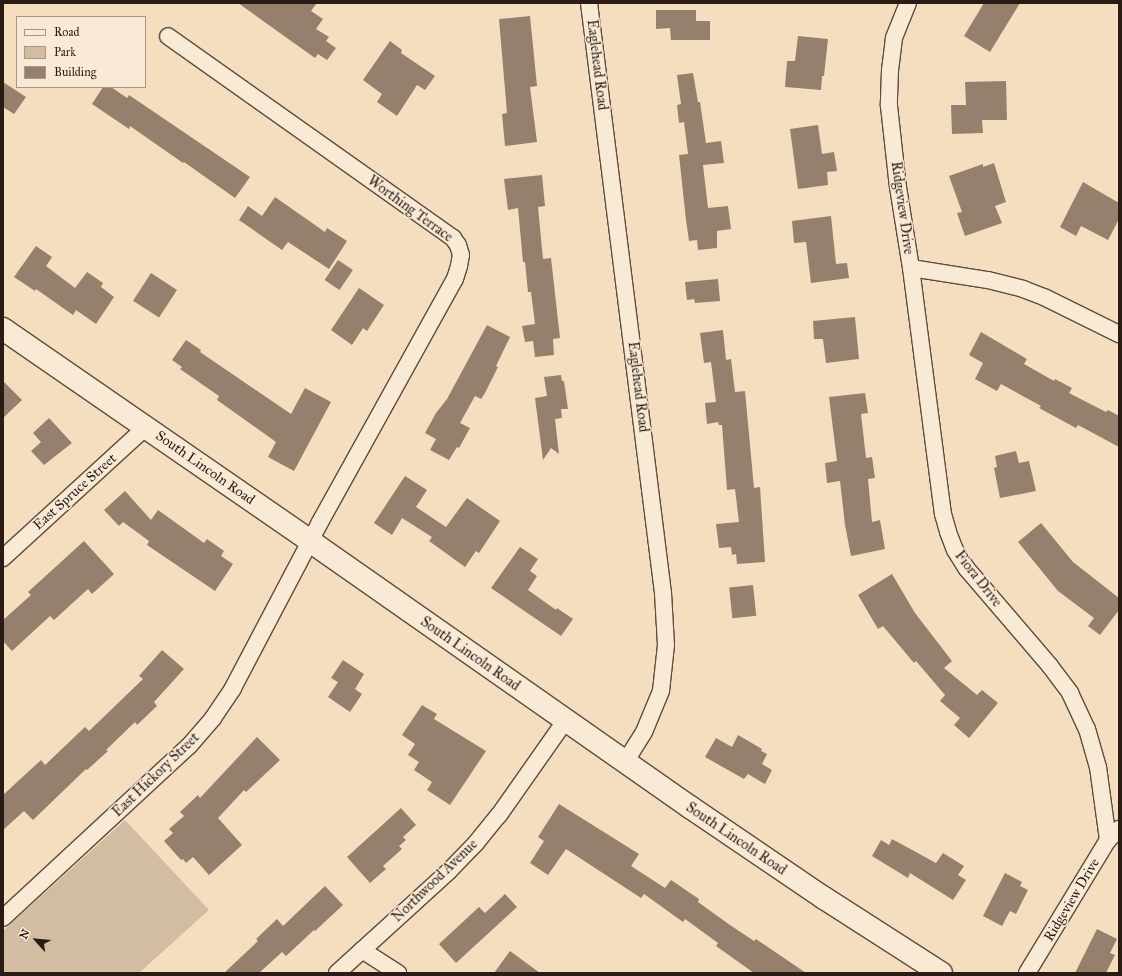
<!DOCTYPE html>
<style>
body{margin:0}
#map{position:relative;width:1122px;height:976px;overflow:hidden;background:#f5debf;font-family:"IM FELL Great Primer",serif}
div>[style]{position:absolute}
.green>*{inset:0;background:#d2bda2}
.building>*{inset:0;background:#94806d;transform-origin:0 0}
.roads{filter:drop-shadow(1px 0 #5d4c3f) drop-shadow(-1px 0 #5d4c3f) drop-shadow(0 1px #5d4c3f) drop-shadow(0 -1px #5d4c3f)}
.street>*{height:16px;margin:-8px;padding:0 8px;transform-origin:8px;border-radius:8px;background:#f8ead5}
.secondary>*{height:22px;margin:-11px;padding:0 11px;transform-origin:11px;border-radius:11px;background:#f8ead5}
span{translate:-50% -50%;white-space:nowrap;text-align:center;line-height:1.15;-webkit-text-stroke:3px #f8ead5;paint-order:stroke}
.street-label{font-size:14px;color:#2a1b14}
.frame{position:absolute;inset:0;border:4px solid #2a1b14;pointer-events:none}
.legend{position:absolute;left:16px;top:16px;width:130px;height:72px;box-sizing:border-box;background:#f8ead5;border:1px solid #a69788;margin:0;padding:5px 7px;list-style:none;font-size:12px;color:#2a1b14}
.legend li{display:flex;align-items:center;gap:8px;height:20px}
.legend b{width:20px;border:1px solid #a69788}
.north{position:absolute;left:16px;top:920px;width:40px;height:40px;-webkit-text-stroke:3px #f8ead5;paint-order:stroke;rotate:297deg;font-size:11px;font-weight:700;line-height:16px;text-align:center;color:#2a1b14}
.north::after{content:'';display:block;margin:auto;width:14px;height:18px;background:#2a1b14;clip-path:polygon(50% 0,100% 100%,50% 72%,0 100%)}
</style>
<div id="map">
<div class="green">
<i style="clip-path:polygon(125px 820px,209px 910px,139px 973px,3px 973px,3px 931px)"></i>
</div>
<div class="building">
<i style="clip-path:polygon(238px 3px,317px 3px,311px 11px,323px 19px,316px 29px,329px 37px,326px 41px,336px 48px,327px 60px,318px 54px,315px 58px)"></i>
<i style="clip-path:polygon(984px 3px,1020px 3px,990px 52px,964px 36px)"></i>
<i style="clip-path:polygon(656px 10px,696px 10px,696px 21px,710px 21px,710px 40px,671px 40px,670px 28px,656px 29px)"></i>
<i style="clip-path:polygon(530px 16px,537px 86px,530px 87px,537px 142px,505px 146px,502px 114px,507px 113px,499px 19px)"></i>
<i style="clip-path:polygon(798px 36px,828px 39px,824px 76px,822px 76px,821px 90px,785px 87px,787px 61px,795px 61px)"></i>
<i style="clip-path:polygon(390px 41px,402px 50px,401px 53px,435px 76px,425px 90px,417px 85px,397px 116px,377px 102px,382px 94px,363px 80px)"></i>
<i style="clip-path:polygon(693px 73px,698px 102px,700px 102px,706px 143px,721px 141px,724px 163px,703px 165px,708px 208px,728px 206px,731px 229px,717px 231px,717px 248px,698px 250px,697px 240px,689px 241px,686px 220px,679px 155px,688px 154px,684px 122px,679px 123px,677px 105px,681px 104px,677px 75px)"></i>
<i style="clip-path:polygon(1006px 81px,1007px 120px,982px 120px,983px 133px,952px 134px,951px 105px,966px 105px,965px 82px)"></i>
<i style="clip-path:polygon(3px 82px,26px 97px,14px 114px,3px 107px)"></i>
<i style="clip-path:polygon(103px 87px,111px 87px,127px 98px,129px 95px,250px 177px,235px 198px,184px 162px,183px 163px,130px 126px,129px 129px,92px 104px)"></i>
<i style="clip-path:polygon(818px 125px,822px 154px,834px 152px,837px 171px,827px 172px,828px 185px,798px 189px,790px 129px)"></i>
<i style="clip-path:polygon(994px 163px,1006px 202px,995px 206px,1002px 223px,965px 236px,957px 213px,962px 212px,949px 176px,983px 164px,983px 167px)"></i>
<i style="clip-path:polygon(542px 175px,545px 206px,538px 207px,543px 259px,551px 258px,560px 338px,553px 339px,554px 355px,535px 357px,533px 341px,525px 342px,522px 326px,535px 324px,531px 292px,528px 292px,525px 262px,523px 262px,518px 208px,508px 210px,504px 179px)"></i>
<i style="clip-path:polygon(1083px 182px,1119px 203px,1119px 219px,1108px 240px,1081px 226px,1076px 236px,1060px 227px)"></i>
<i style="clip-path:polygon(275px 197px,325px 232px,327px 228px,347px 241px,329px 269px,288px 242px,282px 250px,239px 220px,248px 206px,262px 216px)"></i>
<i style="clip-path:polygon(831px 216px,836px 264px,847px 263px,849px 278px,811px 283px,806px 242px,794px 243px,792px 221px)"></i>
<i style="clip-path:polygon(36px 246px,52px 257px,46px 266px,75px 288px,87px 272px,103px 283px,101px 287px,114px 297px,96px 324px,76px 310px,73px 315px,36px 289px,35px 291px,14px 277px)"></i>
<i style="left:338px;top:260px;width:18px;height:24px;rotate:34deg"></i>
<i style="left:151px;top:273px;width:31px;height:33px;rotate:33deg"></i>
<i style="clip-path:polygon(718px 279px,720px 301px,695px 303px,694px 299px,687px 300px,685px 282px)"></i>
<i style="clip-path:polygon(359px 288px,384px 305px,367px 331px,363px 328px,352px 345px,331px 330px)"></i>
<i style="clip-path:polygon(855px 317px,859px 359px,826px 363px,823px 339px,814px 339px,813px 321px)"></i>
<i style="clip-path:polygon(487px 325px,510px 337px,496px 366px,498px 367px,485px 393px,481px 399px,475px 396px,460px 423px,470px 428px,459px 448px,457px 447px,449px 460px,430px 450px,436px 439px,425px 433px,436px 413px,447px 399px)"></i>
<i style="clip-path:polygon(723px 330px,726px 360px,731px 359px,735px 392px,745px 391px,754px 488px,760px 487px,765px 562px,737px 564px,736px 554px,732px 555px,731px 547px,719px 548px,716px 524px,739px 522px,735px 489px,727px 490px,722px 425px,719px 425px,718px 422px,707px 424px,705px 403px,716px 402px,711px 362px,704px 363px,700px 333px)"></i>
<i style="clip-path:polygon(981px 332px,1027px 359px,1024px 364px,1054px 381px,1055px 379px,1072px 388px,1069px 393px,1106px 412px,1108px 410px,1119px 416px,1119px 447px,1078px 425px,1076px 428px,1039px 408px,1041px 406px,1001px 384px,997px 391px,975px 379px,983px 363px,969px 355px)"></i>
<i style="clip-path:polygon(186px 340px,201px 350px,200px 352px,291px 414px,305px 388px,331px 402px,294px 471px,268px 457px,276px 442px,217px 400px,219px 396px,180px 369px,182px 367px,172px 360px)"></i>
<i style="clip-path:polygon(561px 375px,562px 381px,564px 381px,568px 409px,561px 409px,562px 418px,555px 419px,559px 454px,551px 448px,543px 460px,535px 398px,547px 396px,544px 377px)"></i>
<i style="clip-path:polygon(3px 381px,22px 400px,3px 418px)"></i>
<i style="clip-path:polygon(865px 393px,868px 413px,861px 414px,866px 458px,872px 457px,875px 478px,868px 479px,872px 522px,880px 520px,885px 549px,851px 556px,845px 525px,840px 481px,827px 483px,825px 463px,837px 461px,829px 397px)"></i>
<i style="clip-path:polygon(49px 418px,72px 443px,44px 465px,31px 451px,41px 442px,33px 433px)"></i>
<i style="clip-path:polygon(1016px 451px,1019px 463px,1029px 461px,1036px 491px,1000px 498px,994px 468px,997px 467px,995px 456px)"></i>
<i style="clip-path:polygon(405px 476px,427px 490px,416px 507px,446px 527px,467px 498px,500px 521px,479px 553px,476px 551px,465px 567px,429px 541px,432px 537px,402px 518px,392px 535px,374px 523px)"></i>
<i style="clip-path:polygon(125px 491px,151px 520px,158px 510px,204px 543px,207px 539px,224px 551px,221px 556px,233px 564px,215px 591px,147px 545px,149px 541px,123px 522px,119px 526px,104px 510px)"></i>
<i style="clip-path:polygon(1041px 523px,1073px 562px,1119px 598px,1119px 610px,1100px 635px,1088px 626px,1094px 618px,1058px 591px,1018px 542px)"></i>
<i style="clip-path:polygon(84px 541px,114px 574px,92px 594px,88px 589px,54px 620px,50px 616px,12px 651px,3px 641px,3px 620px,31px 595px,28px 592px)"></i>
<i style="clip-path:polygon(520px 547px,538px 559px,530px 571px,537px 576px,528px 590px,556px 610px,557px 608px,573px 619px,561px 636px,491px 588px)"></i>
<i style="clip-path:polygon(892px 574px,915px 613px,952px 661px,944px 668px,977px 695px,982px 690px,998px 703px,969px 738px,954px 725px,960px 718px,940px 701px,945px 695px,916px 661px,914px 663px,883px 626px,878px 629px,858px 595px)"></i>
<i style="left:753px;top:585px;width:31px;height:24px;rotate:84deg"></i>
<i style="clip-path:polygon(162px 650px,184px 669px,154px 702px,157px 706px,137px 725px,135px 722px,106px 750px,108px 751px,87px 770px,86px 769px,33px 820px,24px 811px,3px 830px,3px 795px,41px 760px,45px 765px,85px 727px,89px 731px,143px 679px,139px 676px)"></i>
<i style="clip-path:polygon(343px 660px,364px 674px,355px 689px,362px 694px,350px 712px,328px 697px,338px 682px,331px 678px)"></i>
<i style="clip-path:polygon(422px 705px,437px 714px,434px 719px,486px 751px,450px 805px,427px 790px,432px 782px,414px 770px,419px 762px,408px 755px,415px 744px,402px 735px)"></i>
<i style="clip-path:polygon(738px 735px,762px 749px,761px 751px,767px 754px,762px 764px,772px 770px,765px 784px,748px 774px,744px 779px,705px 757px,716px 738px,732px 747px)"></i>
<i style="clip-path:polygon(257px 737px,280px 760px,246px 792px,244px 790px,218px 818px,242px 845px,209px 875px,193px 857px,186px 863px,183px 859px,181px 860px,164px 841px,173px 833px,169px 829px,184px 816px,180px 812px,198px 795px,200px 798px)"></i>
<i style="clip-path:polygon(559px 804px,639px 854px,631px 866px,665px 888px,671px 880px,699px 899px,698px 902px,730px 925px,754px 941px,756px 939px,806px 973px,754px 973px,716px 946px,718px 943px,685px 919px,683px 922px,644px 894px,641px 898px,566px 849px,548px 875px,530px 863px,544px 841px,538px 837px)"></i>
<i style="clip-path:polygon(401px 808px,416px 825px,403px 837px,406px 840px,399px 846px,402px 849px,383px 866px,386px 869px,370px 883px,347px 857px)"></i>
<i style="clip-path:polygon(892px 839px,936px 863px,943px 853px,964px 866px,958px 875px,966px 880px,953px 900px,910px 873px,908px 878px,872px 856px,881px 840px,889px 845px)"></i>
<i style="clip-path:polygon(1005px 873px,1022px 882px,1020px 886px,1028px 890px,1016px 914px,1010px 911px,1002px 926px,983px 916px)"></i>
<i style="clip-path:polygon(325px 886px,343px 905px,315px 931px,314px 930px,286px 956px,282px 952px,259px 973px,224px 973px,258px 941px,256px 939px,277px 919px,283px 926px)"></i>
<i style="clip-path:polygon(505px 894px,517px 907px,456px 963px,439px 944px,479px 907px,485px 913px)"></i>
<i style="clip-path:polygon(1097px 929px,1117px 939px,1110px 953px,1115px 955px,1106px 973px,1075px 973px)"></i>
<i style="clip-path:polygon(510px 951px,540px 973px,494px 973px)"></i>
</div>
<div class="roads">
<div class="street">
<i style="left:589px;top:3px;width:595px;rotate:82.85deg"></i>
<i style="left:663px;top:593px;width:52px;rotate:86.7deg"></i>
<i style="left:666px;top:645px;width:46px;rotate:96.2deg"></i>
<i style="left:661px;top:691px;width:44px;rotate:112.5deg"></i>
<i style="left:644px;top:732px;width:36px;rotate:122deg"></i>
<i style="left:908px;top:3px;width:38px;rotate:112deg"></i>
<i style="left:894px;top:38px;width:32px;rotate:97deg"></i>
<i style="left:890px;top:70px;width:36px;rotate:92deg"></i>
<i style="left:889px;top:106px;width:81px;rotate:83.7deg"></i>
<i style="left:898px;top:187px;width:82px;rotate:80.9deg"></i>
<i style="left:911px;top:268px;width:78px;rotate:8.9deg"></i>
<i style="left:988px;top:280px;width:36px;rotate:14deg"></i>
<i style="left:1023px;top:289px;width:22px;rotate:21deg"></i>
<i style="left:1044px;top:297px;width:84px;rotate:26.3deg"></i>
<i style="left:911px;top:268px;width:248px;rotate:82.6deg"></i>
<i style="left:943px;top:514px;width:19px;rotate:74deg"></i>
<i style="left:948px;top:532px;width:19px;rotate:69deg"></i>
<i style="left:955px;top:550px;width:22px;rotate:58deg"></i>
<i style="left:967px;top:569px;width:128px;rotate:49.4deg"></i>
<i style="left:1050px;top:666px;width:34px;rotate:53deg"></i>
<i style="left:1070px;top:693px;width:40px;rotate:65deg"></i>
<i style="left:1087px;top:729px;width:40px;rotate:74deg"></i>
<i style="left:1098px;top:767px;width:74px;rotate:82.2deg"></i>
<i style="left:3px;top:558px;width:194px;rotate:-42.5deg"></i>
<i style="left:3px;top:918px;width:253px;rotate:-42.8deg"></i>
<i style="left:189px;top:746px;width:37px;rotate:-49deg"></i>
<i style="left:213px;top:718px;width:36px;rotate:-56deg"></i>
<i style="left:233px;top:688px;width:185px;rotate:-62.3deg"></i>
<i style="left:319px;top:524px;width:280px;rotate:-61deg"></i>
<i style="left:455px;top:279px;width:14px;rotate:-73deg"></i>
<i style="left:459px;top:266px;width:11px;rotate:-80deg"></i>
<i style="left:461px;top:255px;width:10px;rotate:-107deg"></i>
<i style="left:458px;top:245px;width:9px;rotate:-126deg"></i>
<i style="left:453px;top:238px;width:349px;rotate:-144.7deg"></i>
<i style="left:362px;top:950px;width:43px;rotate:32.6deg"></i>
<i style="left:337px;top:973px;width:151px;rotate:-42.3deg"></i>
<i style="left:449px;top:871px;width:39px;rotate:-46deg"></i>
<i style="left:476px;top:843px;width:36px;rotate:-51deg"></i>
<i style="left:499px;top:815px;width:115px;rotate:-54.9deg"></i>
<i style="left:1027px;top:973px;width:156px;rotate:-58.7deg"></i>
<i style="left:1108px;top:840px;width:16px;rotate:-45deg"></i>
</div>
<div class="secondary">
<i style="left:3px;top:329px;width:373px;rotate:34.6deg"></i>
<i style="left:310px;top:541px;width:464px;rotate:35deg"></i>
<i style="left:690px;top:807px;width:162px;rotate:34.2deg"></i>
<i style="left:824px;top:898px;width:139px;rotate:32.7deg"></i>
</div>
</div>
<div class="street-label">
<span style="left:597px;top:65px;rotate:83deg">Eaglehead Road</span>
<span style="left:902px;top:208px;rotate:82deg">Ridgeview Drive</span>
<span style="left:410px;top:209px;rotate:36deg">Worthing Terrace</span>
<span style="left:638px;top:387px;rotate:83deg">Eaglehead Road</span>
<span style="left:205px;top:468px;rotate:35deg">South Lincoln Road</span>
<span style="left:75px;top:492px;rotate:-42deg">East Spruce Street</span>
<span style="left:978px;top:579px;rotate:52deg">Fiora Drive</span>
<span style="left:470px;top:654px;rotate:35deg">South Lincoln Road</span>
<span style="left:156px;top:775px;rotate:-44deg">East Hickory Street</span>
<span style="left:736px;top:839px;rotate:34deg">South Lincoln Road</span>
<span style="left:435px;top:881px;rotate:-44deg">Northwood Avenue</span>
<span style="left:1072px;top:900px;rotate:-59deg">Ridgeview Drive</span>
</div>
<div class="frame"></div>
<ul class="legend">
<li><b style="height:5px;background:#f8ead5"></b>Road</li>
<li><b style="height:11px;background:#d2bda2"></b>Park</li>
<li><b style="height:11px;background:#94806d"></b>Building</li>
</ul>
<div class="north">N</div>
</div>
